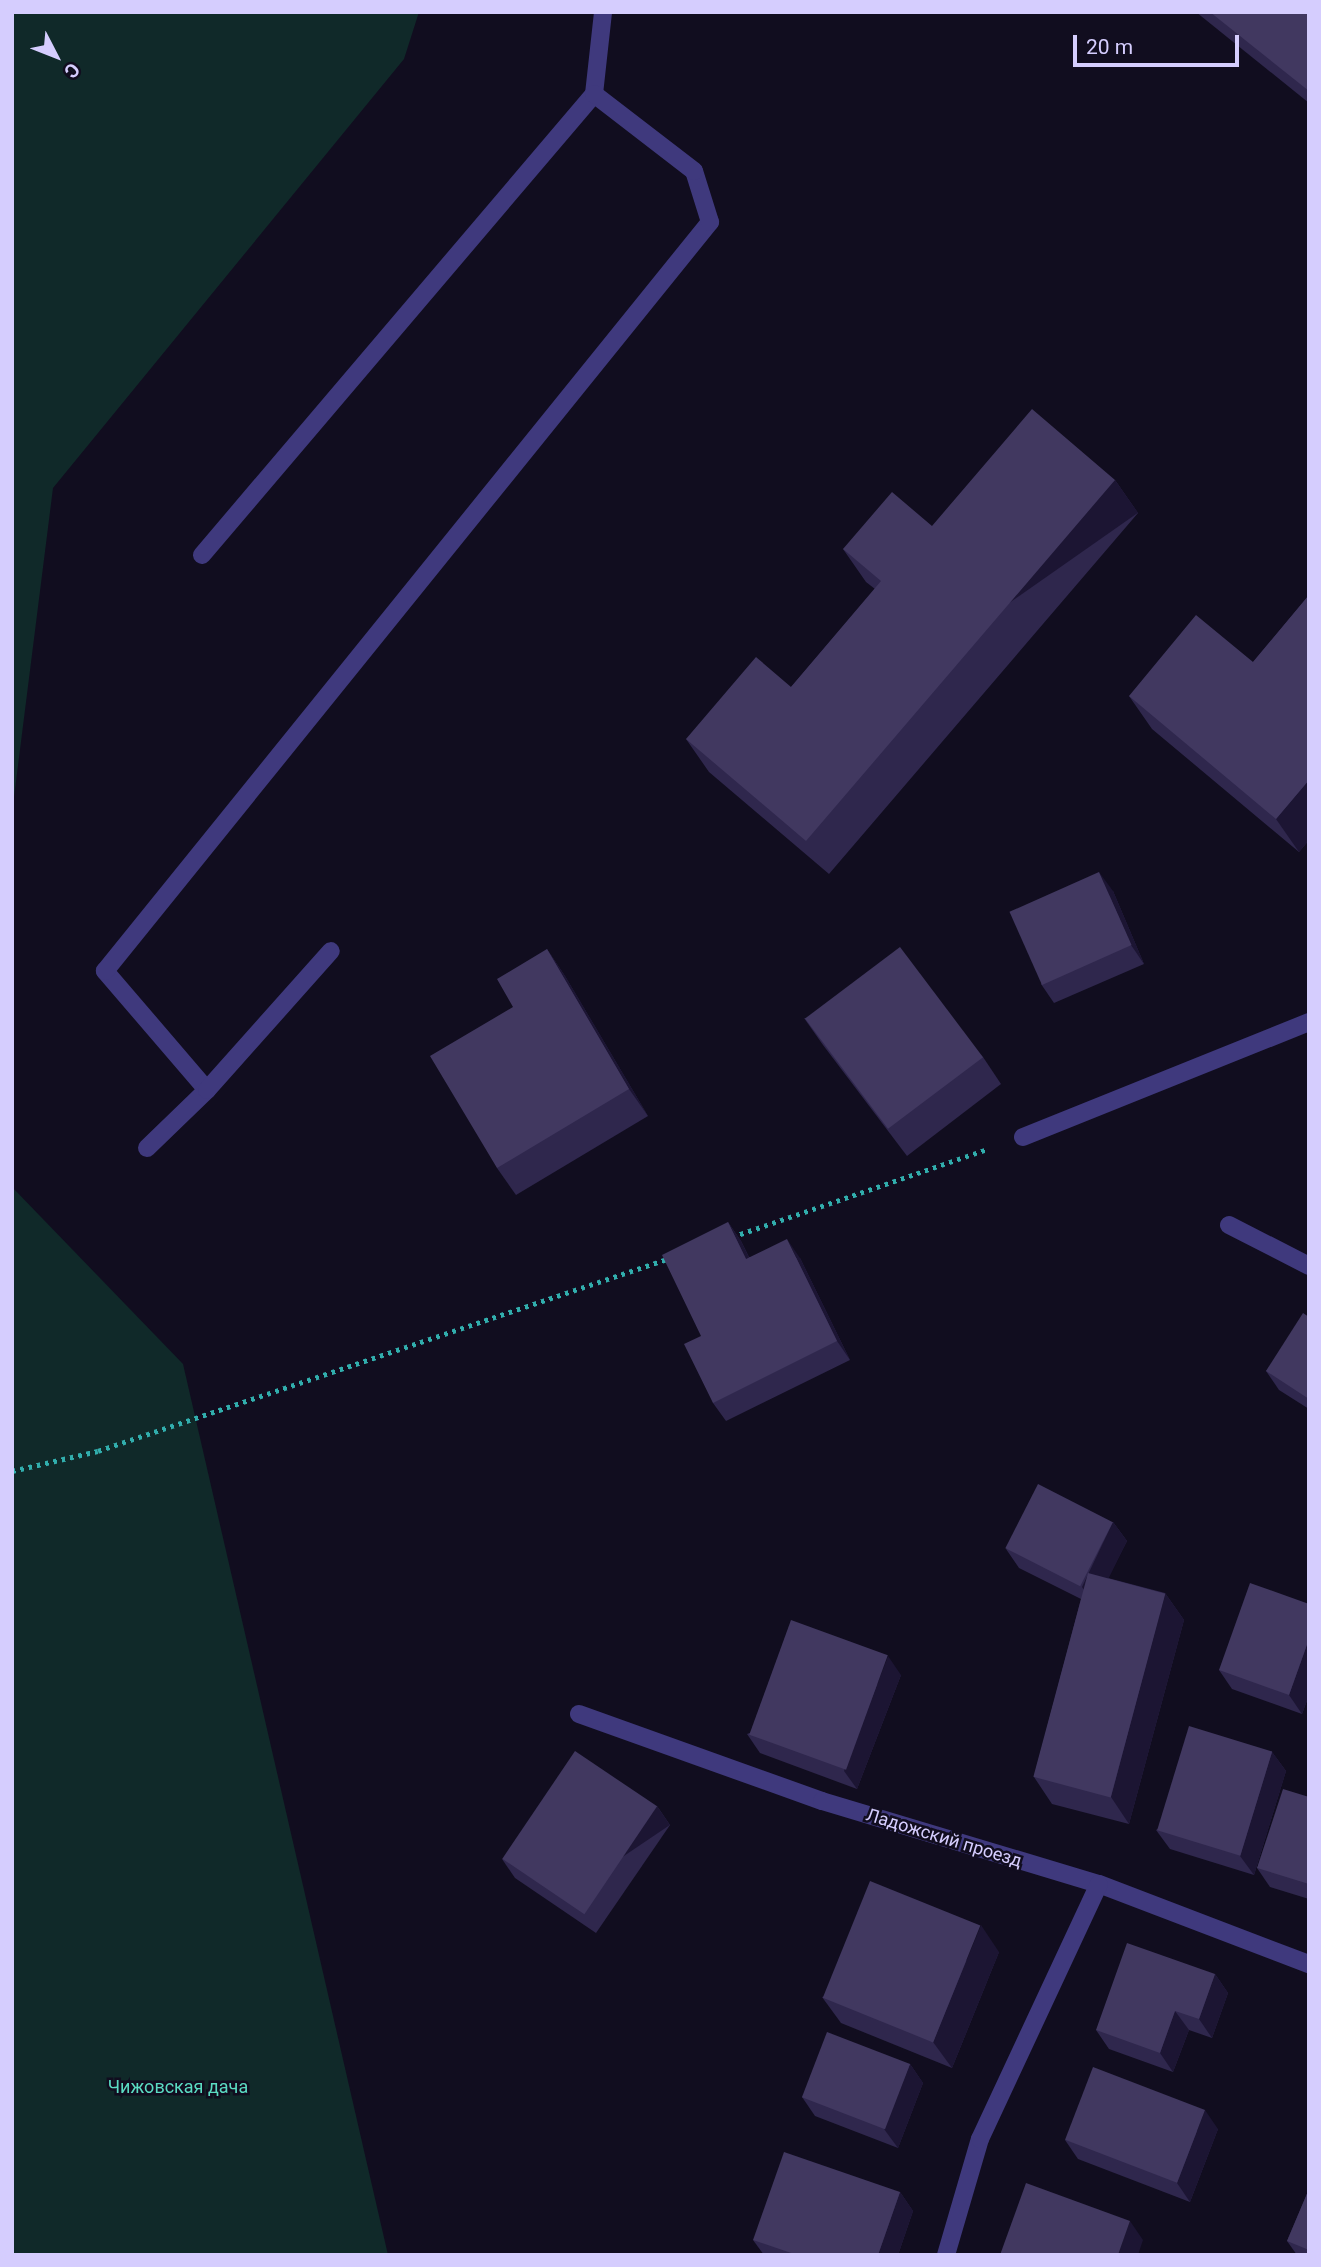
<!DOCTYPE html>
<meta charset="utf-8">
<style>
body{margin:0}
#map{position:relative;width:1321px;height:2267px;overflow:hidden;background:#110d1f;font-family:Roboto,sans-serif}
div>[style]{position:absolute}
.green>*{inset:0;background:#102929}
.path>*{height:4.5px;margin-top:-2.25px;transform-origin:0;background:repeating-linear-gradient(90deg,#31aead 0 3.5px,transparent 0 8.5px)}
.lane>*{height:18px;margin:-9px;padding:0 9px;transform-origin:9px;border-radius:9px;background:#3f397d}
.street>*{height:18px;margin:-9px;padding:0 9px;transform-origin:9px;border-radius:9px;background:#3f397d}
.wall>*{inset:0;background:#2f274d}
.shaded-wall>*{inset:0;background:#1c1533;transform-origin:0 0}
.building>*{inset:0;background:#413860;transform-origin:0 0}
span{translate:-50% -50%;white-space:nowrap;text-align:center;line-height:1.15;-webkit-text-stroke:5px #110d1f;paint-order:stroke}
.street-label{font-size:18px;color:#d5cdfe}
.park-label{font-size:18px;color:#5bdbc2}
.frame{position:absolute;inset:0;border:14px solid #d5cdfe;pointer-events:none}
.north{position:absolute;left:21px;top:21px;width:70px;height:70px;-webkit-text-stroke:5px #110d1f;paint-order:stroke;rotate:132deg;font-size:19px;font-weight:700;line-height:28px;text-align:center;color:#d5cdfe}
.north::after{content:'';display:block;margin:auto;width:24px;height:32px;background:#d5cdfe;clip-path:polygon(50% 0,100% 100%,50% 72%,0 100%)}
.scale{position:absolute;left:1073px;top:35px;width:166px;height:32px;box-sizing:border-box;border:4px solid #d5cdfe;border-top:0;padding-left:9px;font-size:21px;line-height:24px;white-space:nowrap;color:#d5cdfe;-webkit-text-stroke:5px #110d1f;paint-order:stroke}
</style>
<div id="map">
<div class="green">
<i style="clip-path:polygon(12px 12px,419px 12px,404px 59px,53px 488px,12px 813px)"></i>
<i style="clip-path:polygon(12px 1187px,183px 1364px,388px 2255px,12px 2255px)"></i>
</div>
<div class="path">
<i style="left:732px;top:1237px;width:271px;rotate:-19deg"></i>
<i style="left:12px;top:1471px;width:88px;rotate:-13.1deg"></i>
<i style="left:98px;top:1451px;width:601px;rotate:-18.65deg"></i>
</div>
<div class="lane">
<i style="left:202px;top:555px;width:605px;rotate:-49.62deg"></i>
<i style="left:594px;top:94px;width:82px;rotate:-83.7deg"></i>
<i style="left:207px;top:1090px;width:157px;rotate:-130.6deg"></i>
<i style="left:105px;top:971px;width:963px;rotate:-51.07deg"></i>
<i style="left:710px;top:222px;width:53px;rotate:-107.4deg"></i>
<i style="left:694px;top:171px;width:126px;rotate:-142.4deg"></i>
<i style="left:147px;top:1148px;width:83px;rotate:-44deg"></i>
<i style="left:207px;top:1090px;width:186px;rotate:-48.3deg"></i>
</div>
<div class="street">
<i style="left:1023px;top:1137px;width:308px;rotate:-21.9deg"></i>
<i style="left:1229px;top:1225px;width:90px;rotate:27.1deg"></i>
<i style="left:579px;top:1714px;width:258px;rotate:19.7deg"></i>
<i style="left:822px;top:1801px;width:289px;rotate:16.7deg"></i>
<i style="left:1099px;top:1884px;width:225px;rotate:20.9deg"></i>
<i style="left:946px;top:2255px;width:121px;rotate:-73.7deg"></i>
<i style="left:980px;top:2139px;width:281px;rotate:-65deg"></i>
</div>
<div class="wall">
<i style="clip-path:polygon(1196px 12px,1309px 12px,1309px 103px)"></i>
<i style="clip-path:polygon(1115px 480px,1138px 513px,829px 874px,709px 772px,686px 739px,791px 687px,875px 589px,866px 582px,843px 549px)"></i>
<i style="clip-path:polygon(1309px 595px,1309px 840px,1299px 852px,1152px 729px,1129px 696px,1253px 662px)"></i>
<i style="clip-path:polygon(1113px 891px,1144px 964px,1054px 1003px,1041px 984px)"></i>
<i style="clip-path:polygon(547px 949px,565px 976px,648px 1116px,516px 1195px,497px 1168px,513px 1007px)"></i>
<i style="clip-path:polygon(804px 1018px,983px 1057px,1001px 1084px,907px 1156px,823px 1045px)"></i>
<i style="clip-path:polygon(728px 1222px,741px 1241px,749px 1257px,800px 1258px,850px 1360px,726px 1421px,713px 1403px,701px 1336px)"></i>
<i style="clip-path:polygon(1309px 1317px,1309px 1409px,1279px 1390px,1266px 1371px)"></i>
<i style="clip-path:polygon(1113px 1522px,1127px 1541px,1108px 1578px,1165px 1593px,1184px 1620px,1129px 1824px,1052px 1804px,1034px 1777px,1081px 1599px,1019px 1568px,1006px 1549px)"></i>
<i style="clip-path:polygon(1309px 1604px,1309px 1695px,1302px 1714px,1232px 1689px,1219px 1670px)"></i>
<i style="clip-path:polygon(901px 1675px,857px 1789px,760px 1753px,747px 1734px)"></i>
<i style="clip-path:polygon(1272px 1752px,1286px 1771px,1254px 1875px,1170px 1849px,1156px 1830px)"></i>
<i style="clip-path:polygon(1309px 1797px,1309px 1899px,1270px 1887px,1257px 1868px)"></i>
<i style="clip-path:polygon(657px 1806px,670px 1825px,596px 1933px,515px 1878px,502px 1859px)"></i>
<i style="clip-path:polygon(999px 1952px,952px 2068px,841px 2023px,822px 1997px)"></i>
<i style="clip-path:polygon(1215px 1974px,1228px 1993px,1212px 2038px,1189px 2030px,1173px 2072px,1109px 2049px,1096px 2030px)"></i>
<i style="clip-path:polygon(910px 2064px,923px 2083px,898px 2148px,815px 2116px,802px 2097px)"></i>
<i style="clip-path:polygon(1218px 2129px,1190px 2202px,1078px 2159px,1065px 2140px)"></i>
<i style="clip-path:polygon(1309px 2189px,1309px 2255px,1297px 2255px,1287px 2241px)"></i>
<i style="clip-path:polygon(900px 2192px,913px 2211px,898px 2255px,764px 2255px,753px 2240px)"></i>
</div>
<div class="shaded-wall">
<i style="left:1115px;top:480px;width:40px;height:475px;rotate:55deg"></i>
<i style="clip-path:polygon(1309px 780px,1309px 840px,1299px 852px,1276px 819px)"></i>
<i style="clip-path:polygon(1099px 872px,1113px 891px,1144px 964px,1131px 945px)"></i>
<i style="clip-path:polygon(547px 949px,565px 976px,648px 1116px,629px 1089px)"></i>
<i style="clip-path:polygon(728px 1222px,741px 1241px,759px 1278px,746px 1259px)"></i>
<i style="clip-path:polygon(787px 1239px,800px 1258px,850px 1360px,837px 1341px)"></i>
<i style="clip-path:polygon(1113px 1522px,1127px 1541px,1095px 1606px,1082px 1587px)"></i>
<i style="clip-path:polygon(1165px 1593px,1184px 1620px,1129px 1824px,1111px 1797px)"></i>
<i style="clip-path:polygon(1309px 1639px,1309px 1695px,1302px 1714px,1289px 1695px)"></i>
<i style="clip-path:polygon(888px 1656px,901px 1675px,857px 1789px,844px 1771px)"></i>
<i style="clip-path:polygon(1272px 1752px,1286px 1771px,1254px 1875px,1240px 1856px)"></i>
<i style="left:657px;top:1806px;width:23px;height:131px;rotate:56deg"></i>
<i style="clip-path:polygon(981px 1925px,999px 1952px,952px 2068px,933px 2042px)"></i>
<i style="clip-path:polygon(1215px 1974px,1228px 1993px,1212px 2038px,1199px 2019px)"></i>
<i style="clip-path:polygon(1175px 2011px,1189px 2030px,1173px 2072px,1160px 2053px)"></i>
<i style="clip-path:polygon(910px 2064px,923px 2083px,898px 2148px,884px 2129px)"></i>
<i style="clip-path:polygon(1205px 2110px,1218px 2129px,1190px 2202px,1177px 2183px)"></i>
<i style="clip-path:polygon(900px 2192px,913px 2211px,898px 2255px,878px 2255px)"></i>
<i style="clip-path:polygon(1130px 2221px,1143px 2240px,1138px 2255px,1118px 2255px)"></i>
</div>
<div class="building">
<i style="clip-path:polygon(1210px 12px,1309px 12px,1309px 91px)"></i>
<i style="clip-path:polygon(1032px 409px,1115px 480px,806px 841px,686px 739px,756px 657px,791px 687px,881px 581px,843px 549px,892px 492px,932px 526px)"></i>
<i style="clip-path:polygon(1309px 595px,1309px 780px,1276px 819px,1129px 696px,1196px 615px,1253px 662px)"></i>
<i style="left:1099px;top:872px;width:80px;height:98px;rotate:66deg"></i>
<i style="left:900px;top:947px;width:138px;height:119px;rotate:53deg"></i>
<i style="clip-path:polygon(547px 949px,629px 1089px,497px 1168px,430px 1056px,513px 1007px,497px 979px)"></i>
<i style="clip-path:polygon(728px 1222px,746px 1259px,787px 1239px,837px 1341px,713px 1403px,684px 1344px,701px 1336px,662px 1255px)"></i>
<i style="clip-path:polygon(1303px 1313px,1309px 1317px,1309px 1399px,1266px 1371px)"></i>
<i style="left:1038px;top:1484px;width:84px;height:72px;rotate:27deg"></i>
<i style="left:1088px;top:1573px;width:80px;height:211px;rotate:15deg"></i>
<i style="clip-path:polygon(1250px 1583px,1309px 1604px,1309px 1639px,1289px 1695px,1219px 1670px)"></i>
<i style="left:791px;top:1620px;width:103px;height:122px;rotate:20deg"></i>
<i style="left:1189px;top:1726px;width:87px;height:109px;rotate:17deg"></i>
<i style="left:575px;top:1751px;width:99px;height:130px;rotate:34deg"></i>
<i style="clip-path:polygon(1283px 1789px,1309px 1797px,1309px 1884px,1257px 1868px)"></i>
<i style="left:870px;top:1881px;width:119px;height:126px;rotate:22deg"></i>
<i style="clip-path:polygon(1127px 1943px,1215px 1974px,1199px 2019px,1175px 2011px,1160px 2053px,1096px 2030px)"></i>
<i style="left:827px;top:2032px;width:89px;height:70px;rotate:21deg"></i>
<i style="left:1093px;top:2067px;width:120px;height:78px;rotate:21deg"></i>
<i style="clip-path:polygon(784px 2152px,900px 2192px,878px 2255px,797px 2255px,753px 2240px)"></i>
<i style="clip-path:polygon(1026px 2183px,1130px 2221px,1118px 2255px,1000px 2255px)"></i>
<i style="clip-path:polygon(1309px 2189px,1309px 2250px,1287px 2241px)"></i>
</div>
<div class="street-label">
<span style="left:944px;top:1838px;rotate:17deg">Ладожский проезд</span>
</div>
<div class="park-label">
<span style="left:178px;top:2087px">Чижовская дача</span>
</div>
<div class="frame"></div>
<div class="north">С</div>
<div class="scale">20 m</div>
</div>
